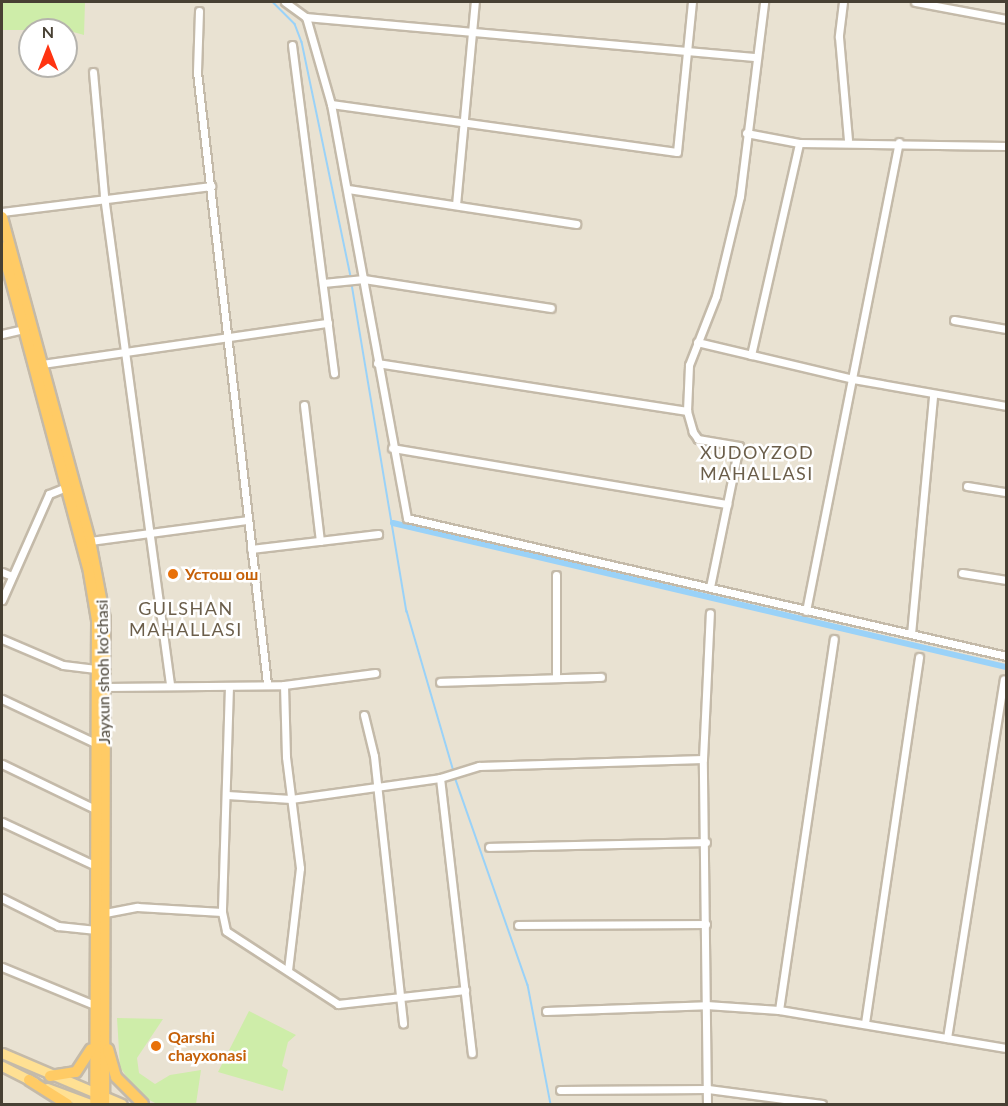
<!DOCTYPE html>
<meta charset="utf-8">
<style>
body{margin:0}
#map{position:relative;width:1008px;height:1106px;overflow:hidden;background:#f4efe5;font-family:Lato,sans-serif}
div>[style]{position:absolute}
.residential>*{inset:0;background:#e9e2d2}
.green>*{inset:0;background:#ceeda9}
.stream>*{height:1.5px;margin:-0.75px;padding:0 0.75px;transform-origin:0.75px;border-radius:0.75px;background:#9ad2f8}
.canal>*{height:6px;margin:-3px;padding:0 3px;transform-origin:3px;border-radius:3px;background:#9ad2f8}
.roads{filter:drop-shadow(2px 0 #c4baa9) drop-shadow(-2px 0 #c4baa9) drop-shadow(0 2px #c4baa9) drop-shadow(0 -2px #c4baa9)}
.minor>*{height:7px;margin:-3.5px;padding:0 3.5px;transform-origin:3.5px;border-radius:3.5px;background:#fff}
.major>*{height:9px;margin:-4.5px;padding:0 4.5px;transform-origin:4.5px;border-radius:4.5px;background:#ffe093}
.highway>*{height:10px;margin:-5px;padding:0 5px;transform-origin:5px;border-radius:5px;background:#ffcb65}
.dots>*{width:16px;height:16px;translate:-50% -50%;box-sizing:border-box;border:3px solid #fff;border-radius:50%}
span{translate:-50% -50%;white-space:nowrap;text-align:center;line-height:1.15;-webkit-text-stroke:5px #fff;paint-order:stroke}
.food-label{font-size:16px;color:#c56008;font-weight:700}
.left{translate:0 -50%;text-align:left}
.street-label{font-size:16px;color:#474033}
.neighbourhood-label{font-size:18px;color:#6b5e4a;letter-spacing:1.5px}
.frame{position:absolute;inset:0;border:3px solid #474033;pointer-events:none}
.north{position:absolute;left:18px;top:18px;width:60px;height:60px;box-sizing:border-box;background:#fff;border:2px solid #b5b3ad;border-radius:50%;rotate:0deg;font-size:16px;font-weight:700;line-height:24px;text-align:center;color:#474033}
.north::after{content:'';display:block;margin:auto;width:21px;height:27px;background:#ff3411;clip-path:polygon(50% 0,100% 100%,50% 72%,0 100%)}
</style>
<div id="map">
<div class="residential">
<i style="clip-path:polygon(evenodd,2px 2px,1006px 2px,1006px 1104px,2px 1104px,2px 2px,30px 30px,66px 30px,66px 66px,30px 66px,30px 30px)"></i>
</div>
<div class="green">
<i style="clip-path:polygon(2px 2px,85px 2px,84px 35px,66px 30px,2px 30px)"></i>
<i style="clip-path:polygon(249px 1011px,296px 1035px,288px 1042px,282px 1066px,288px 1070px,283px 1091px,218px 1072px)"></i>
<i style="clip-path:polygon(117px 1018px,163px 1019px,137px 1058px,139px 1073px,155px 1084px,170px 1075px,201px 1070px,196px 1104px,157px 1104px,138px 1094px,120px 1067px)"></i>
</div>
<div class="stream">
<i style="left:273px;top:2px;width:31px;rotate:45deg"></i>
<i style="left:295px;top:24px;width:19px;rotate:69deg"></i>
<i style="left:302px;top:42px;width:239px;rotate:78.2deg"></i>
<i style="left:352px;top:284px;width:332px;rotate:80.5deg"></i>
<i style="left:407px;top:611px;width:168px;rotate:73.7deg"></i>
<i style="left:455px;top:777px;width:220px;rotate:70.7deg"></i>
<i style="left:528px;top:985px;width:121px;rotate:79.1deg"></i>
</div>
<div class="canal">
<i style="left:393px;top:523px;width:630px;rotate:13.22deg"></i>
</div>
<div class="roads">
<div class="minor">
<i style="left:285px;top:2px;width:26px;rotate:36deg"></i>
<i style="left:306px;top:17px;width:91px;rotate:74deg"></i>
<i style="left:331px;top:104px;width:421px;rotate:79.6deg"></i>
<i style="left:407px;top:518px;width:615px;rotate:12.97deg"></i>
<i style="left:843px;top:2px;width:35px;rotate:97deg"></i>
<i style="left:839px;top:37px;width:103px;rotate:85deg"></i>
<i style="left:915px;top:2px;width:93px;rotate:10.6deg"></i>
<i style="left:199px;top:11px;width:61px;rotate:91.9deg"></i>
<i style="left:197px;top:72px;width:616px;rotate:83.47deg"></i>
<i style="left:306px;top:17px;width:452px;rotate:5.1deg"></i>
<i style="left:292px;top:45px;width:331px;rotate:82.7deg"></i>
<i style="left:93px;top:72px;width:124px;rotate:84.9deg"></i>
<i style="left:104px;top:196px;width:494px;rotate:82.3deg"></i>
<i style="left:331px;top:104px;width:349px;rotate:7.9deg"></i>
<i style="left:677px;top:152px;width:151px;rotate:-84.3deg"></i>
<i style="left:746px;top:133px;width:54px;rotate:10.7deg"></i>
<i style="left:799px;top:143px;width:207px;rotate:0.8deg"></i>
<i style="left:348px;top:189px;width:231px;rotate:8.7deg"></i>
<i style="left:456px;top:205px;width:204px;rotate:-84.7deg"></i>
<i style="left:2px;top:212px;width:211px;rotate:-7.1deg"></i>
<i style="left:323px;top:283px;width:41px;rotate:-5.6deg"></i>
<i style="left:364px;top:279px;width:189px;rotate:8.8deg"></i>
<i style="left:954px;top:320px;width:53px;rotate:9.8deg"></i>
<i style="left:2px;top:334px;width:23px;rotate:-13deg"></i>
<i style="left:697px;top:342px;width:160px;rotate:13.3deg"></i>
<i style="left:853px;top:379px;width:155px;rotate:10deg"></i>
<i style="left:751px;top:355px;width:217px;rotate:-77.2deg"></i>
<i style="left:377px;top:363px;width:314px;rotate:8.8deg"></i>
<i style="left:42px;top:364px;width:289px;rotate:-8.2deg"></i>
<i style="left:304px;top:405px;width:137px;rotate:83.3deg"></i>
<i style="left:392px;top:448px;width:340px;rotate:9.5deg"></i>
<i style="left:967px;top:486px;width:39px;rotate:9deg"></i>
<i style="left:90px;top:541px;width:158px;rotate:-7.6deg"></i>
<i style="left:251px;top:549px;width:128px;rotate:-6.7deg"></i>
<i style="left:2px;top:572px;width:11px;rotate:22deg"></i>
<i style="left:962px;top:573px;width:45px;rotate:9deg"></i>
<i style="left:710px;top:587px;width:144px;rotate:-78.4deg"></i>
<i style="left:739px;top:446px;width:42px;rotate:-170.3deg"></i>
<i style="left:698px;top:439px;width:9px;rotate:-126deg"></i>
<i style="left:693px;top:432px;width:22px;rotate:-106deg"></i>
<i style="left:687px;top:411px;width:46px;rotate:-87.5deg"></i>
<i style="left:689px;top:365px;width:74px;rotate:-68.6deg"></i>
<i style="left:716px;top:296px;width:103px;rotate:-76.5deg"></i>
<i style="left:740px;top:196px;width:195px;rotate:-82.9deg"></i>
<i style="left:2px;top:600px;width:116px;rotate:-66.1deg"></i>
<i style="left:49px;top:494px;width:18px;rotate:-22deg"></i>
<i style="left:806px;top:611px;width:478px;rotate:-78.8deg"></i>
<i style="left:911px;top:634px;width:240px;rotate:-84.7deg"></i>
<i style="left:2px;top:639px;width:66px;rotate:23.1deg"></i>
<i style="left:63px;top:665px;width:33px;rotate:7deg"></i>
<i style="left:556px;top:678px;width:103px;rotate:-90deg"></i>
<i style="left:440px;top:682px;width:161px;rotate:-1.8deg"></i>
<i style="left:284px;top:685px;width:72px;rotate:88.4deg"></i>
<i style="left:286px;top:757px;width:112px;rotate:82.8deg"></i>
<i style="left:300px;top:868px;width:103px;rotate:96.7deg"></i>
<i style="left:229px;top:686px;width:226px;rotate:91.8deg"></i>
<i style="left:222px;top:912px;width:19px;rotate:78deg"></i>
<i style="left:226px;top:931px;width:134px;rotate:33.1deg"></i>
<i style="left:338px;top:1004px;width:128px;rotate:-6.3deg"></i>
<i style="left:105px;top:687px;width:179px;rotate:-0.6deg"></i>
<i style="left:284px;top:685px;width:92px;rotate:-7.5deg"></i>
<i style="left:2px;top:699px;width:103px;rotate:25.3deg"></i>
<i style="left:364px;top:715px;width:42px;rotate:76.3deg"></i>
<i style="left:374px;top:756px;width:269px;rotate:83.8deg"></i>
<i style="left:2px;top:764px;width:103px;rotate:25.8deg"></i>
<i style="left:440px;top:778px;width:277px;rotate:83.4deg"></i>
<i style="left:227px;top:795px;width:64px;rotate:3.6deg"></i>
<i style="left:291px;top:799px;width:150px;rotate:-8deg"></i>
<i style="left:440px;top:778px;width:41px;rotate:-17.1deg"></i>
<i style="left:479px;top:766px;width:224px;rotate:-1.8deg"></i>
<i style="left:2px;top:822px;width:102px;rotate:25.1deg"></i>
<i style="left:489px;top:847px;width:217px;rotate:-1.3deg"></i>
<i style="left:2px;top:898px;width:63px;rotate:26.6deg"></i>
<i style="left:58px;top:926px;width:36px;rotate:6deg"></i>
<i style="left:105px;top:913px;width:33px;rotate:-11deg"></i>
<i style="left:137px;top:907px;width:85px;rotate:3.4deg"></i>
<i style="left:518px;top:925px;width:188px;rotate:-0.3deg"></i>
<i style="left:2px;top:967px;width:100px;rotate:22.4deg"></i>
<i style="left:779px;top:1010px;width:375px;rotate:-81.6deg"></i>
<i style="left:546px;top:1011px;width:160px;rotate:-2.1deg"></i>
<i style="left:706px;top:1005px;width:73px;rotate:3.9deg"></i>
<i style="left:779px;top:1010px;width:230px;rotate:9.5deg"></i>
<i style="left:865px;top:1023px;width:370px;rotate:-81.6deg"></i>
<i style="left:947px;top:1038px;width:363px;rotate:-81deg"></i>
<i style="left:560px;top:1090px;width:148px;rotate:-0.4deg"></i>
<i style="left:708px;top:1089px;width:115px;rotate:7.5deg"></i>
<i style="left:707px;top:1104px;width:345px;rotate:-90.7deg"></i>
<i style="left:703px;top:759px;width:146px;rotate:-87.3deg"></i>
</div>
<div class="major">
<i style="left:2px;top:1053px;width:130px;rotate:23deg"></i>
<i style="left:2px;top:1066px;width:36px;rotate:27deg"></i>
<i style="left:47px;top:1088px;width:46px;rotate:20.4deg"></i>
</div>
<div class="highway">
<i style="left:2px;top:217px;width:336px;rotate:74.8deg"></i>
<i style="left:90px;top:541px;width:79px;rotate:79.1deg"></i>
<i style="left:105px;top:619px;width:485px;rotate:90.1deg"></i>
<i style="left:2px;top:247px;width:331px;rotate:75deg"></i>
<i style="left:88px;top:567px;width:54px;rotate:80.4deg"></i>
<i style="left:97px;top:620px;width:484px;rotate:90.2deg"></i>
<i style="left:108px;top:1049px;width:29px;rotate:74deg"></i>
<i style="left:116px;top:1077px;width:38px;rotate:45deg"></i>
<i style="left:50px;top:1076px;width:26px;rotate:-9deg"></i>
<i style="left:76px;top:1072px;width:27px;rotate:-57deg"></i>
<i style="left:29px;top:1080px;width:45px;rotate:32.3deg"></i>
</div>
</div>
<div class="dots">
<i style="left:173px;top:574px;background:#e8710a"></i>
<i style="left:156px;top:1046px;background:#e8710a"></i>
</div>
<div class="food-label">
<span class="left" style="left:185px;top:574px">Устош ош</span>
<span class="left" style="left:168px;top:1046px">Qarshi<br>chayxonasi</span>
</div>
<div class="street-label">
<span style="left:103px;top:672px;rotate:-91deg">Jayxun shoh ko'chasi</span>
</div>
<div class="neighbourhood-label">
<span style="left:757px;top:463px">XUDOYZOD<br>MAHALLASI</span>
<span style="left:186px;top:619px">GULSHAN<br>MAHALLASI</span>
</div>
<div class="frame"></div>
<div class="north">N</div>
</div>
